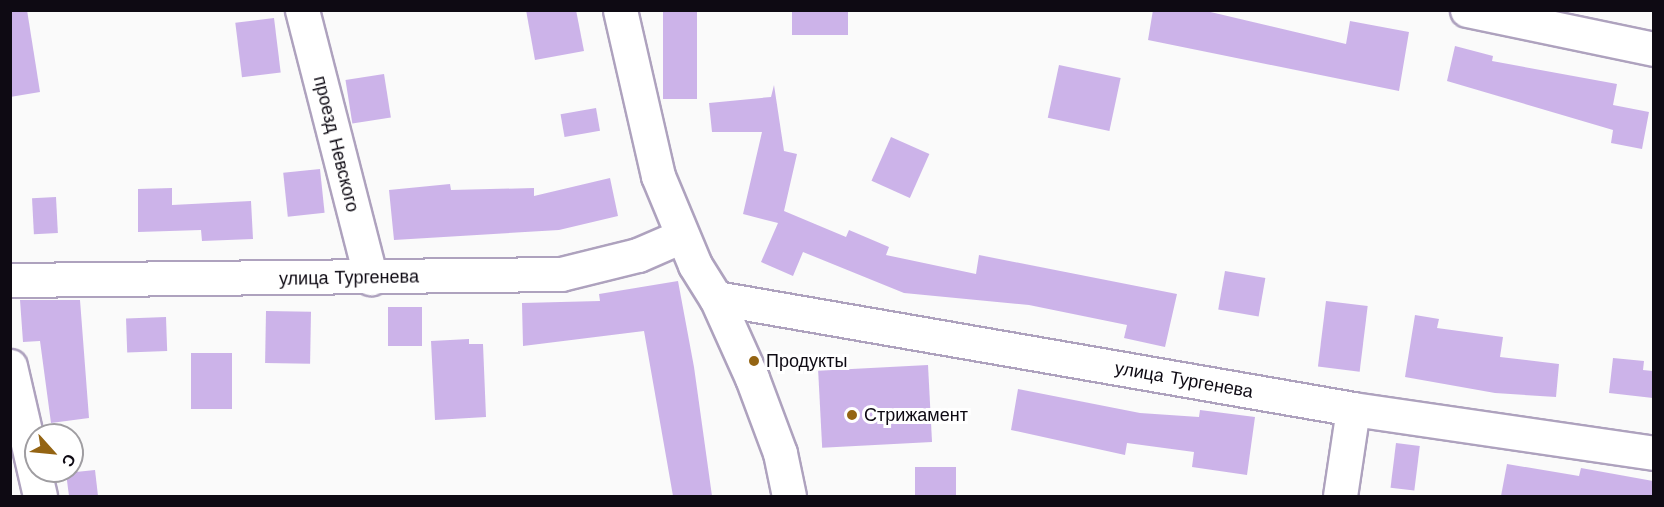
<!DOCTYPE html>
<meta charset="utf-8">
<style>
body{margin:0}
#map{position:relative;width:1664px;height:507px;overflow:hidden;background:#fafafa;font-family:"Work Sans",sans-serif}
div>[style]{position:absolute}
.building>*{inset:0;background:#ccb3e9;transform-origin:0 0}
.roads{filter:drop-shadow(2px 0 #aea2be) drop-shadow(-2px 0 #aea2be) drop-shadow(0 2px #aea2be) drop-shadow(0 -2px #aea2be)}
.minor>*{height:33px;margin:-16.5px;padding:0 16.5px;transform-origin:16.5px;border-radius:16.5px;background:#fff}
.tertiary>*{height:33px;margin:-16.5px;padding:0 16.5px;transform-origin:16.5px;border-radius:16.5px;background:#fff}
.dots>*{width:16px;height:16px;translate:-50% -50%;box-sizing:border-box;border:3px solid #fff;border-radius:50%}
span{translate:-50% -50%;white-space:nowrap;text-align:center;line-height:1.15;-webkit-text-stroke:6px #fff;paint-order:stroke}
.street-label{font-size:18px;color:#0e0a13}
.poi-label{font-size:18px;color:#0e0a13}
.left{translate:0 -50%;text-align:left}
.frame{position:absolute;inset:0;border:12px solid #0e0a13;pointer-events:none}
.north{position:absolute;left:24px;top:423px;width:60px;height:60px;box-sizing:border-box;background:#fff;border:2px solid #9f9da1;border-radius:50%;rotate:117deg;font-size:16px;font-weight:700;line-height:24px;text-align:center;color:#0e0a13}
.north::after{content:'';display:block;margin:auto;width:21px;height:27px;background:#946413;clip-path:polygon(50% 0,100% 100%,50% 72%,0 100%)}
</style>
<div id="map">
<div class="building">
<i style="clip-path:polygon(10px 10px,27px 10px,40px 92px,10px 97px)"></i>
<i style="clip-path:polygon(526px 10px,576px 10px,584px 51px,535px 60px)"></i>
<i style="left:663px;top:10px;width:34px;height:89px"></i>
<i style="left:792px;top:10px;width:56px;height:25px"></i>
<i style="clip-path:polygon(1153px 10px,1202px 10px,1346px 44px,1350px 21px,1409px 32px,1399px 91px,1148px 40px)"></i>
<i style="left:274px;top:18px;width:55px;height:39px;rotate:83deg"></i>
<i style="clip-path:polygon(1455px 46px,1493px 56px,1492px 61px,1617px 84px,1613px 105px,1649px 112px,1642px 149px,1611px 143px,1613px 130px,1447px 81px)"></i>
<i style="left:1059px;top:65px;width:63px;height:54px;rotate:12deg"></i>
<i style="left:384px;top:74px;width:44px;height:39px;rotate:81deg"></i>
<i style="clip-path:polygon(774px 85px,784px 151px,797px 154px,784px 211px,846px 237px,849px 230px,889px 247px,886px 255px,976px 274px,979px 255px,1177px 294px,1165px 347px,1124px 338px,1127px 325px,1029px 305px,904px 293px,803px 252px,793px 276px,761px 262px,778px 223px,743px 214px,762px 132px,712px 132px,709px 103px,771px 97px)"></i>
<i style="left:596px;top:108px;width:23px;height:36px;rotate:80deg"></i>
<i style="left:891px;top:137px;width:42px;height:48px;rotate:24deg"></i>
<i style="left:320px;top:169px;width:44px;height:37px;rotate:84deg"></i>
<i style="clip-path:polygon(610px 178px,618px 216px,559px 230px,394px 240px,389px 190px,450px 184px,451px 190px,534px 188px,534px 196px)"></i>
<i style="clip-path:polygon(172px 188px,172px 205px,251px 201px,253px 239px,202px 241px,201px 230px,138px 232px,138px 189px)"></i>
<i style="left:56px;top:197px;width:36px;height:24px;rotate:87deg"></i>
<i style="left:1225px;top:271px;width:41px;height:39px;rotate:10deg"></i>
<i style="clip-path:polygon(678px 281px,694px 367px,712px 496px,673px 496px,644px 331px,523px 346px,522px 303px,600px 301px,599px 294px)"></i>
<i style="clip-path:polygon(20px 300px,80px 300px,89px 418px,51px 423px,40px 341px,23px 342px)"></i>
<i style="left:1326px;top:301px;width:42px;height:66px;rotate:7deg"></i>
<i style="left:388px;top:307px;width:34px;height:39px"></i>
<i style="left:266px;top:311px;width:45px;height:52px;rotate:1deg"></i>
<i style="clip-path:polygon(1415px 315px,1439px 319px,1437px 328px,1503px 337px,1500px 357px,1559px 364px,1556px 397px,1495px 393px,1405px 377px)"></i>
<i style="left:166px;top:317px;width:34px;height:40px;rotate:88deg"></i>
<i style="clip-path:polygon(469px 339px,469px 344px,483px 344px,486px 417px,435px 420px,431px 341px)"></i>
<i style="left:191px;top:353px;width:41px;height:56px"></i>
<i style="clip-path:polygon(1613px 358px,1644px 361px,1643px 370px,1653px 371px,1653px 398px,1609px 393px)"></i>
<i style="left:928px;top:365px;width:77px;height:110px;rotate:87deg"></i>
<i style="clip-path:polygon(1018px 389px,1140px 413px,1199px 417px,1200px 410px,1255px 417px,1247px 475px,1192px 467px,1194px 452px,1127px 443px,1125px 455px,1011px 430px)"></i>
<i style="left:1396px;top:443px;width:24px;height:45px;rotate:7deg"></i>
<i style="clip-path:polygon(1507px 464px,1579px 476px,1581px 468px,1653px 481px,1653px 496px,1501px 496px)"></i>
<i style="left:915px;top:467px;width:41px;height:29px"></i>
<i style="clip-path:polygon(95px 470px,98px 496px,69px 496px,66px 473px)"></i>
</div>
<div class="roads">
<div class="minor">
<i style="left:302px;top:10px;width:277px;rotate:75.6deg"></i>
<i style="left:1467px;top:10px;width:191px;rotate:11.8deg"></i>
<i style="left:10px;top:280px;width:551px;rotate:-0.62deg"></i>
<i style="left:561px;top:274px;width:79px;rotate:-13.9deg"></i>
<i style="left:638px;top:255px;width:48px;rotate:-23.4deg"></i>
<i style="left:716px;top:298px;width:647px;rotate:9.88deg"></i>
<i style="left:1353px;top:409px;width:304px;rotate:8.3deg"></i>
<i style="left:10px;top:366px;width:133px;rotate:77deg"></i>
<i style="left:1340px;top:496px;width:88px;rotate:-81.5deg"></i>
</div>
<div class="tertiary">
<i style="left:620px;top:10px;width:170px;rotate:77.1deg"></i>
<i style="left:658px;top:176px;width:96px;rotate:67.4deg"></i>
<i style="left:695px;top:265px;width:39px;rotate:58deg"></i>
<i style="left:716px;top:298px;width:88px;rotate:65.8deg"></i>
<i style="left:752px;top:378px;width:80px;rotate:69.5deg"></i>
<i style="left:780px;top:453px;width:44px;rotate:78.2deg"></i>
</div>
</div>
<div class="dots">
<i style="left:754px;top:361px;background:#946413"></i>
<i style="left:852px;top:415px;background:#946413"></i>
</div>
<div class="street-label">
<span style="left:336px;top:144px;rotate:76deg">проезд Невского</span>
<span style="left:349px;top:278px;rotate:-1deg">улица Тургенева</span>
<span style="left:1184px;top:380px;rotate:10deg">улица Тургенева</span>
</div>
<div class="poi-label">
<span class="left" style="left:766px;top:361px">Продукты</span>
<span class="left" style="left:864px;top:415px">Стрижамент</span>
</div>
<div class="frame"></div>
<div class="north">С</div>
</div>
